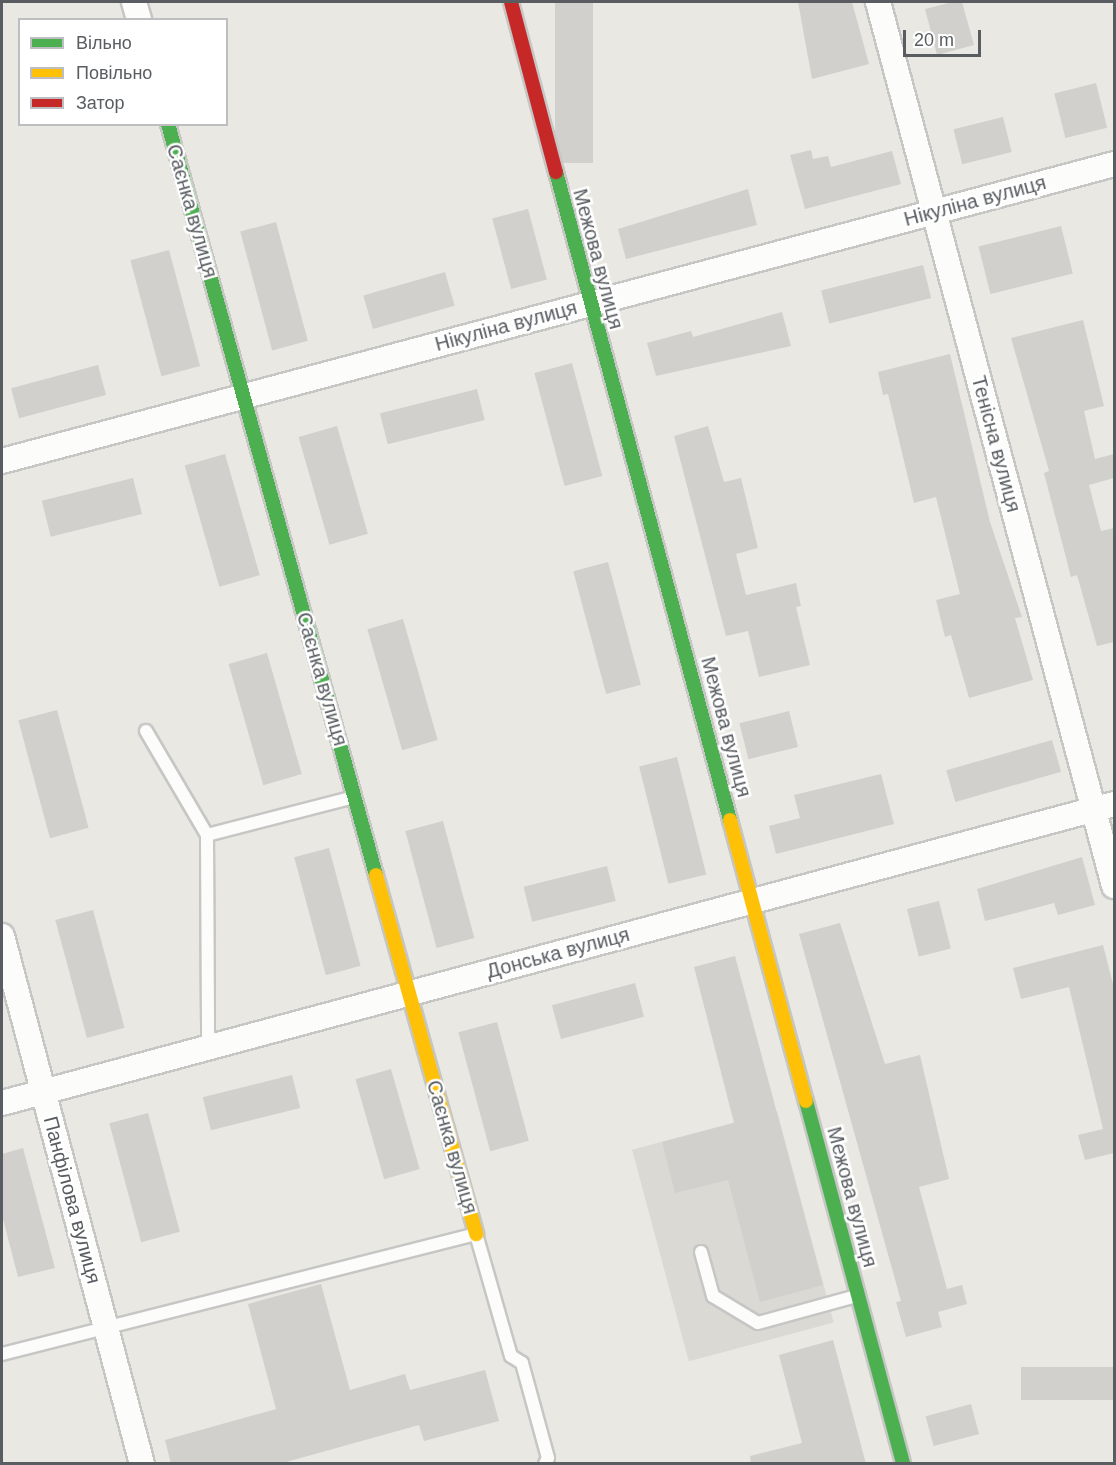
<!DOCTYPE html>
<meta charset="utf-8">
<style>
body{margin:0}
#map{position:relative;width:1116px;height:1465px;overflow:hidden;background:#e9e8e3;font-family:Helvetica,sans-serif}
div>[style]{position:absolute}
.industrial>*{inset:0;background:#dad9d4;transform-origin:0 0}
.building>*{inset:0;background:#d1d0cd;transform-origin:0 0}
.roads{filter:drop-shadow(2px 0 #c6c6c5) drop-shadow(-2px 0 #c6c6c5) drop-shadow(0 2px #c6c6c5) drop-shadow(0 -2px #c6c6c5)}
.lane>*{height:12px;margin:-6px;padding:0 6px;transform-origin:6px;border-radius:6px;background:#fcfcfb}
.street>*{height:24px;margin:-12px;padding:0 12px;transform-origin:12px;border-radius:12px;background:#fcfcfb}
.fast>*{height:14px;margin:-7px;padding:0 7px;transform-origin:7px;border-radius:7px;background:#4caf50}
.slow>*{height:14px;margin:-7px;padding:0 7px;transform-origin:7px;border-radius:7px;background:#ffc107}
.jam>*{height:14px;margin:-7px;padding:0 7px;transform-origin:7px;border-radius:7px;background:#c62828}
span{translate:-50% -50%;white-space:nowrap;text-align:center;line-height:1.15;-webkit-text-stroke:5px #fff;paint-order:stroke}
.street-label{font-size:20px;color:#595d61}
.frame{position:absolute;inset:0;border:3px solid #595d61;pointer-events:none}
.legend{position:absolute;left:18px;top:18px;width:210px;height:108px;box-sizing:border-box;background:#fff;border:2px solid #bdbec0;margin:0;padding:8px 10px;list-style:none;font-size:18px;color:#595d61}
.legend li{display:flex;align-items:center;gap:12px;height:30px}
.legend b{width:30px;border:2px solid #bdbec0}
.scale{position:absolute;left:903px;top:30px;width:78px;height:27px;box-sizing:border-box;border:3px solid #595d61;border-top:0;padding-left:8px;font-size:18px;line-height:21px;white-space:nowrap;color:#595d61;-webkit-text-stroke:4px #fff;paint-order:stroke}
</style>
<div id="map">
<div class="industrial">
<i style="left:777px;top:1111px;width:219px;height:150px;rotate:75deg"></i>
</div>
<div class="building">
<i style="left:555px;top:2px;width:38px;height:161px"></i>
<i style="clip-path:polygon(798px 2px,852px 2px,869px 64px,812px 79px)"></i>
<i style="clip-path:polygon(953px 2px,962px 2px,974px 45px,937px 55px,925px 9px)"></i>
<i style="left:1096px;top:83px;width:46px;height:43px;rotate:76deg"></i>
<i style="left:1003px;top:117px;width:36px;height:51px;rotate:76deg"></i>
<i style="clip-path:polygon(811px 150px,813px 159px,828px 156px,831px 167px,892px 151px,901px 184px,805px 209px,790px 155px)"></i>
<i style="clip-path:polygon(748px 189px,757px 225px,626px 259px,618px 229px)"></i>
<i style="left:528px;top:209px;width:73px;height:37px;rotate:75deg"></i>
<i style="left:276px;top:222px;width:123px;height:37px;rotate:75deg"></i>
<i style="left:1061px;top:226px;width:49px;height:85px;rotate:76deg"></i>
<i style="left:169px;top:250px;width:120px;height:40px;rotate:75deg"></i>
<i style="left:923px;top:265px;width:34px;height:105px;rotate:76deg"></i>
<i style="left:445px;top:272px;width:35px;height:85px;rotate:74deg"></i>
<i style="clip-path:polygon(782px 312px,791px 346px,656px 376px,647px 343px,691px 331px,693px 337px)"></i>
<i style="clip-path:polygon(1083px 320px,1104px 406px,1084px 411px,1095px 459px,1114px 454px,1114px 478px,1089px 485px,1101px 531px,1114px 528px,1114px 642px,1097px 646px,1077px 575px,1071px 577px,1044px 473px,1049px 471px,1011px 338px)"></i>
<i style="clip-path:polygon(950px 354px,990px 522px,1022px 617px,1015px 618px,1033px 680px,969px 698px,951px 635px,945px 637px,936px 600px,960px 594px,936px 497px,914px 503px,888px 394px,883px 395px,878px 372px)"></i>
<i style="left:572px;top:363px;width:117px;height:39px;rotate:75deg"></i>
<i style="left:98px;top:365px;width:31px;height:90px;rotate:75deg"></i>
<i style="left:477px;top:389px;width:32px;height:100px;rotate:76deg"></i>
<i style="left:337px;top:426px;width:112px;height:40px;rotate:74deg"></i>
<i style="clip-path:polygon(708px 426px,724px 482px,741px 478px,758px 548px,736px 554px,746px 595px,796px 583px,801px 606px,796px 607px,810px 665px,759px 677px,748px 631px,726px 636px,674px 436px)"></i>
<i style="left:225px;top:454px;width:126px;height:42px;rotate:74deg"></i>
<i style="left:133px;top:478px;width:37px;height:94px;rotate:76deg"></i>
<i style="left:608px;top:562px;width:127px;height:36px;rotate:75deg"></i>
<i style="left:403px;top:619px;width:126px;height:37px;rotate:74deg"></i>
<i style="left:267px;top:653px;width:126px;height:40px;rotate:74deg"></i>
<i style="left:57px;top:710px;width:122px;height:40px;rotate:75deg"></i>
<i style="left:789px;top:711px;width:37px;height:51px;rotate:76deg"></i>
<i style="left:1052px;top:740px;width:33px;height:110px;rotate:74deg"></i>
<i style="left:677px;top:757px;width:121px;height:39px;rotate:76deg"></i>
<i style="clip-path:polygon(881px 774px,894px 824px,776px 854px,769px 826px,800px 818px,794px 795px)"></i>
<i style="left:443px;top:821px;width:121px;height:39px;rotate:75deg"></i>
<i style="left:329px;top:848px;width:122px;height:36px;rotate:75deg"></i>
<i style="clip-path:polygon(1082px 857px,1095px 905px,1058px 915px,1054px 903px,985px 921px,977px 889px)"></i>
<i style="left:607px;top:866px;width:36px;height:86px;rotate:76deg"></i>
<i style="left:939px;top:901px;width:49px;height:33px;rotate:76deg"></i>
<i style="left:93px;top:910px;width:122px;height:39px;rotate:75deg"></i>
<i style="clip-path:polygon(840px 923px,885px 1064px,920px 1055px,949px 1179px,919px 1187px,947px 1289px,962px 1285px,967px 1304px,938px 1312px,942px 1327px,906px 1337px,896px 1302px,901px 1301px,799px 934px)"></i>
<i style="clip-path:polygon(1103px 945px,1114px 988px,1114px 1153px,1085px 1160px,1078px 1135px,1103px 1129px,1069px 987px,1021px 999px,1013px 968px)"></i>
<i style="clip-path:polygon(735px 956px,823px 1285px,760px 1302px,728px 1180px,675px 1193px,662px 1142px,734px 1123px,694px 967px)"></i>
<i style="left:635px;top:983px;width:35px;height:86px;rotate:75deg"></i>
<i style="left:497px;top:1022px;width:123px;height:40px;rotate:75deg"></i>
<i style="left:391px;top:1069px;width:104px;height:37px;rotate:74deg"></i>
<i style="left:292px;top:1075px;width:34px;height:92px;rotate:76deg"></i>
<i style="left:148px;top:1113px;width:123px;height:40px;rotate:75deg"></i>
<i style="clip-path:polygon(23px 1148px,55px 1268px,18px 1277px,2px 1215px,2px 1154px)"></i>
<i style="clip-path:polygon(321px 1284px,350px 1390px,405px 1374px,410px 1390px,485px 1370px,499px 1421px,424px 1441px,419px 1425px,279px 1464px,171px 1464px,165px 1440px,276px 1409px,248px 1304px)"></i>
<i style="clip-path:polygon(833px 1340px,866px 1464px,751px 1464px,750px 1456px,802px 1443px,779px 1355px)"></i>
<i style="left:1114px;top:1367px;width:33px;height:93px;rotate:90deg"></i>
<i style="left:971px;top:1404px;width:31px;height:47px;rotate:75deg"></i>
</div>
<div class="roads">
<div class="lane">
<i style="left:146px;top:731px;width:121px;rotate:59.6deg"></i>
<i style="left:207px;top:835px;width:212px;rotate:89.7deg"></i>
<i style="left:207px;top:835px;width:152px;rotate:-14.5deg"></i>
<i style="left:701px;top:1252px;width:46px;rotate:74.7deg"></i>
<i style="left:713px;top:1296px;width:52px;rotate:31deg"></i>
<i style="left:758px;top:1323px;width:103px;rotate:-15.3deg"></i>
<i style="left:2px;top:1354px;width:489px;rotate:-14.2deg"></i>
<i style="left:476px;top:1234px;width:127px;rotate:74deg"></i>
<i style="left:511px;top:1356px;width:13px;rotate:32deg"></i>
<i style="left:522px;top:1363px;width:98px;rotate:74.7deg"></i>
<i style="left:548px;top:1458px;width:7px;rotate:117deg"></i>
</div>
<div class="street">
<i style="left:134px;top:2px;width:19px;rotate:74deg"></i>
<i style="left:878px;top:2px;width:915px;rotate:75.05deg"></i>
<i style="left:2px;top:461px;width:1151px;rotate:-14.95deg"></i>
<i style="left:2px;top:936px;width:546px;rotate:75.15deg"></i>
<i style="left:2px;top:1103px;width:1151px;rotate:-15.05deg"></i>
</div>
<div class="fast">
<i style="left:168px;top:124px;width:779px;rotate:74.52deg"></i>
<i style="left:556px;top:172px;width:671px;rotate:74.97deg"></i>
<i style="left:806px;top:1101px;width:376px;rotate:75deg"></i>
</div>
<div class="slow">
<i style="left:730px;top:820px;width:291px;rotate:74.9deg"></i>
<i style="left:376px;top:875px;width:373px;rotate:74.4deg"></i>
</div>
<div class="jam">
<i style="left:511px;top:2px;width:176px;rotate:75.2deg"></i>
</div>
</div>
<div class="street-label">
<span style="left:975px;top:201px;rotate:-15deg">Нікуліна вулиця</span>
<span style="left:192px;top:211px;rotate:74deg">Саєнка вулиця</span>
<span style="left:598px;top:259px;rotate:75deg">Межова вулиця</span>
<span style="left:506px;top:326px;rotate:-15deg">Нікуліна вулиця</span>
<span style="left:996px;top:444px;rotate:75deg">Тенісна вулиця</span>
<span style="left:322px;top:679px;rotate:74deg">Саєнка вулиця</span>
<span style="left:726px;top:727px;rotate:75deg">Межова вулиця</span>
<span style="left:558px;top:953px;rotate:-15deg">Донська вулиця</span>
<span style="left:452px;top:1147px;rotate:74deg">Саєнка вулиця</span>
<span style="left:852px;top:1197px;rotate:75deg">Межова вулиця</span>
<span style="left:72px;top:1200px;rotate:75deg">Панфілова вулиця</span>
</div>
<div class="frame"></div>
<ul class="legend">
<li><b style="height:8px;background:#4caf50"></b>Вільно</li>
<li><b style="height:8px;background:#ffc107"></b>Повільно</li>
<li><b style="height:8px;background:#c62828"></b>Затор</li>
</ul>
<div class="scale">20 m</div>
</div>
